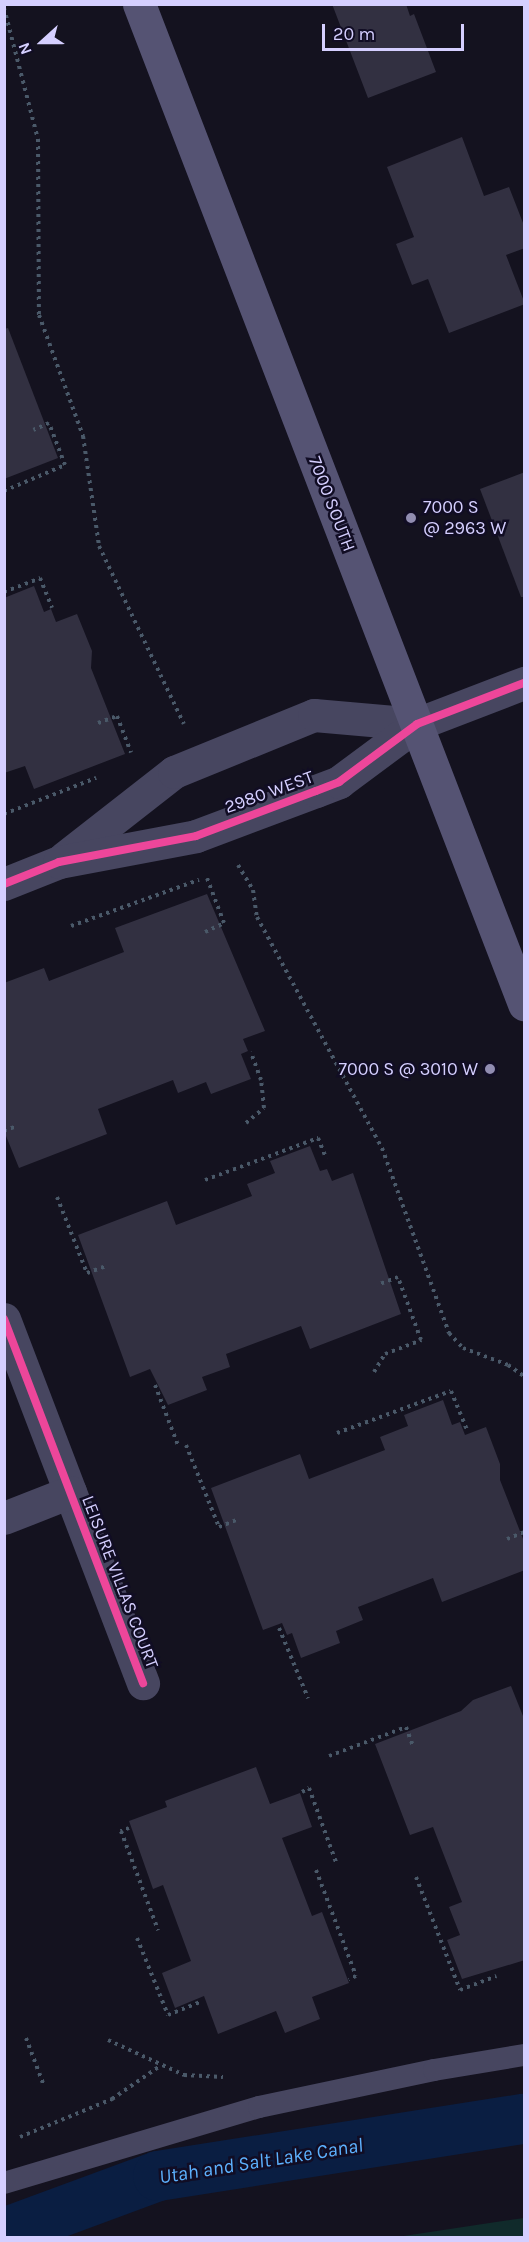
<!DOCTYPE html>
<style>
body{margin:0}
#map{position:relative;width:529px;height:2242px;overflow:hidden;background:#14121f;font-family:Karla,sans-serif}
div>[style]{position:absolute}
.green>*{inset:0;background:#102a2b}
.canal>*{height:50px;margin:-25px;padding:0 25px;transform-origin:25px;border-radius:25px;background:#0a1e42}
.building>*{inset:0;background:#323041}
.path>*{height:4px;margin-top:-2px;transform-origin:0;background:repeating-linear-gradient(90deg,#4a5969 0 3px,transparent 0 7.5px)}
.lane>*{height:22px;margin:-11px;padding:0 11px;transform-origin:11px;border-radius:11px;background:#474660}
.street>*{height:33px;margin:-16.5px;padding:0 16.5px;transform-origin:16.5px;border-radius:16.5px;background:#474660}
.secondary>*{height:33px;margin:-16.5px;padding:0 16.5px;transform-origin:16.5px;border-radius:16.5px;background:#555373}
.cycleway>*{height:8px;margin:-4px;padding:0 4px;transform-origin:4px;border-radius:4px;background:#ed469a}
.dots>*{width:16px;height:16px;translate:-50% -50%;box-sizing:border-box;border:3px solid #110d24;border-radius:50%}
span{translate:-50% -50%;white-space:nowrap;text-align:center;line-height:1.15;-webkit-text-stroke:5px #110d24;paint-order:stroke}
.street-label{font-size:18px;color:#d5cfff}
.poi-label{font-size:18px;color:#d5cfff}
.left{translate:0 -50%;text-align:left}
.right{translate:-100% -50%;text-align:right}
.water-label{font-size:20px;color:#5db2ff;font-style:italic}
.frame{position:absolute;inset:0;border:6px solid #d5cfff;pointer-events:none}
.north{position:absolute;left:12px;top:12px;width:60px;height:60px;-webkit-text-stroke:4px #110d24;paint-order:stroke;rotate:249deg;font-size:16px;font-weight:700;line-height:24px;text-align:center;color:#d5cfff}
.north::after{content:'';display:block;margin:auto;width:21px;height:27px;background:#d5cfff;clip-path:polygon(50% 0,100% 100%,50% 72%,0 100%)}
.scale{position:absolute;left:322px;top:24px;width:142px;height:27px;box-sizing:border-box;border:3px solid #d5cfff;border-top:0;padding-left:8px;font-size:18px;line-height:21px;white-space:nowrap;color:#d5cfff;-webkit-text-stroke:4px #110d24;paint-order:stroke}
</style>
<div id="map">
<div class="green">
<i style="clip-path:polygon(524px 2218px,524px 2237px,397px 2237px,496px 2222px)"></i>
</div>
<div class="canal">
<i style="left:4px;top:2233px;width:164px;rotate:-20.3deg"></i>
<i style="left:158px;top:2176px;width:370px;rotate:-8.9deg"></i>
</div>
<div class="building">
<i style="clip-path:polygon(332px 4px,406px 4px,410px 16px,414px 14px,436px 72px,368px 98px)"></i>
<i style="clip-path:polygon(462px 137px,484px 196px,509px 187px,525px 228px,525px 248px,506px 255px,525px 304px,449px 333px,428px 279px,412px 285px,396px 244px,414px 237px,387px 167px)"></i>
<i style="clip-path:polygon(8px 328px,58px 458px,4px 479px,4px 329px)"></i>
<i style="clip-path:polygon(525px 472px,525px 597px,521px 597px,480px 489px)"></i>
<i style="clip-path:polygon(34px 586px,44px 612px,51px 609px,56px 622px,77px 614px,92px 651px,91px 668px,125px 754px,34px 789px,25px 766px,4px 773px,4px 598px)"></i>
<i style="clip-path:polygon(207px 894px,265px 1031px,243px 1039px,248px 1051px,241px 1054px,251px 1079px,211px 1094px,206px 1082px,178px 1093px,173px 1080px,98px 1109px,107px 1134px,19px 1168px,4px 1131px,4px 983px,44px 968px,49px 981px,124px 952px,115px 928px)"></i>
<i style="clip-path:polygon(310px 1146px,320px 1171px,327px 1169px,332px 1181px,353px 1173px,401px 1314px,310px 1349px,301px 1326px,226px 1354px,230px 1367px,202px 1377px,207px 1390px,168px 1405px,150px 1369px,130px 1377px,78px 1235px,167px 1201px,176px 1225px,213px 1211px,252px 1196px,247px 1184px,275px 1173px,270px 1161px)"></i>
<i style="clip-path:polygon(443px 1400px,452px 1425px,460px 1422px,465px 1435px,486px 1427px,500px 1464px,500px 1480px,525px 1544px,525px 1570px,442px 1602px,433px 1578px,358px 1607px,363px 1620px,336px 1631px,340px 1643px,301px 1658px,292px 1633px,287px 1635px,282px 1623px,263px 1630px,211px 1488px,300px 1454px,309px 1479px,385px 1450px,380px 1437px,408px 1426px,404px 1415px)"></i>
<i style="clip-path:polygon(511px 1686px,525px 1721px,525px 1960px,462px 1979px,447px 1940px,460px 1935px,449px 1907px,462px 1902px,433px 1827px,410px 1835px,375px 1744px,461px 1711px,473px 1700px)"></i>
<i style="clip-path:polygon(256px 1767px,270px 1804px,300px 1793px,312px 1827px,282px 1838px,312px 1916px,322px 1912px,349px 1983px,312px 1997px,320px 2019px,285px 2033px,276px 2011px,218px 2034px,204px 1996px,175px 2008px,162px 1973px,191px 1961px,163px 1885px,153px 1889px,129px 1821px,167px 1807px,165px 1801px)"></i>
</div>
<div class="path">
<i style="left:4px;top:8px;width:135px;rotate:75.5deg"></i>
<i style="left:38px;top:139px;width:176px;rotate:89.7deg"></i>
<i style="left:39px;top:315px;width:129px;rotate:70deg"></i>
<i style="left:83px;top:436px;width:111px;rotate:81.7deg"></i>
<i style="left:99px;top:546px;width:197px;rotate:64.5deg"></i>
<i style="left:4px;top:491px;width:66px;rotate:-23.1deg"></i>
<i style="left:65px;top:465px;width:45px;rotate:-110.9deg"></i>
<i style="left:49px;top:423px;width:17px;rotate:156deg"></i>
<i style="left:4px;top:592px;width:39px;rotate:-21deg"></i>
<i style="left:40px;top:578px;width:32px;rotate:68deg"></i>
<i style="left:98px;top:723px;width:20px;rotate:-20deg"></i>
<i style="left:117px;top:716px;width:39px;rotate:69deg"></i>
<i style="left:4px;top:814px;width:99px;rotate:-21.4deg"></i>
<i style="left:238px;top:865px;width:29px;rotate:59deg"></i>
<i style="left:253px;top:890px;width:27px;rotate:82deg"></i>
<i style="left:257px;top:917px;width:263px;rotate:61.6deg"></i>
<i style="left:382px;top:1148px;width:197px;rotate:70.1deg"></i>
<i style="left:449px;top:1333px;width:21px;rotate:47deg"></i>
<i style="left:463px;top:1348px;width:48px;rotate:20.7deg"></i>
<i style="left:508px;top:1365px;width:19px;rotate:35deg"></i>
<i style="left:71px;top:926px;width:136px;rotate:-19.8deg"></i>
<i style="left:205px;top:932px;width:21px;rotate:-25deg"></i>
<i style="left:224px;top:923px;width:48px;rotate:-110.7deg"></i>
<i style="left:246px;top:1123px;width:23px;rotate:-40deg"></i>
<i style="left:264px;top:1108px;width:28px;rotate:-96deg"></i>
<i style="left:261px;top:1080px;width:30px;rotate:-110deg"></i>
<i style="left:4px;top:1131px;width:14px;rotate:-21deg"></i>
<i style="left:205px;top:1180px;width:121px;rotate:-20.4deg"></i>
<i style="left:318px;top:1138px;width:22px;rotate:68deg"></i>
<i style="left:57px;top:1197px;width:82px;rotate:68.5deg"></i>
<i style="left:87px;top:1273px;width:20px;rotate:-20deg"></i>
<i style="left:374px;top:1372px;width:21px;rotate:-59deg"></i>
<i style="left:385px;top:1354px;width:39px;rotate:-21deg"></i>
<i style="left:421px;top:1340px;width:67px;rotate:-110.1deg"></i>
<i style="left:398px;top:1277px;width:22px;rotate:159deg"></i>
<i style="left:155px;top:1385px;width:67px;rotate:69.1deg"></i>
<i style="left:337px;top:1433px;width:121px;rotate:-20.2deg"></i>
<i style="left:451px;top:1391px;width:42px;rotate:67.7deg"></i>
<i style="left:186px;top:1445px;width:88px;rotate:68.1deg"></i>
<i style="left:219px;top:1527px;width:22px;rotate:-22deg"></i>
<i style="left:507px;top:1539px;width:18px;rotate:-22deg"></i>
<i style="left:279px;top:1628px;width:76px;rotate:67.5deg"></i>
<i style="left:329px;top:1756px;width:82px;rotate:-20.6deg"></i>
<i style="left:406px;top:1727px;width:20px;rotate:70deg"></i>
<i style="left:302px;top:1792px;width:8px;rotate:-30deg"></i>
<i style="left:309px;top:1788px;width:79px;rotate:70deg"></i>
<i style="left:129px;top:1828px;width:9px;rotate:159deg"></i>
<i style="left:121px;top:1831px;width:106px;rotate:69.5deg"></i>
<i style="left:316px;top:1870px;width:113px;rotate:69.3deg"></i>
<i style="left:356px;top:1976px;width:8px;rotate:157deg"></i>
<i style="left:416px;top:1877px;width:121px;rotate:68.7deg"></i>
<i style="left:460px;top:1990px;width:39px;rotate:-21deg"></i>
<i style="left:137px;top:1938px;width:83px;rotate:68.1deg"></i>
<i style="left:168px;top:2015px;width:35px;rotate:-22deg"></i>
<i style="left:26px;top:2038px;width:51px;rotate:69.4deg"></i>
<i style="left:108px;top:2040px;width:84px;rotate:24.7deg"></i>
<i style="left:184px;top:2075px;width:39px;rotate:3deg"></i>
<i style="left:20px;top:2137px;width:100px;rotate:-22.4deg"></i>
<i style="left:112px;top:2099px;width:58px;rotate:-34.5deg"></i>
</div>
<div class="lane">
<i style="left:4px;top:2183px;width:266px;rotate:-16.6deg"></i>
<i style="left:259px;top:2107px;width:179px;rotate:-11.9deg"></i>
<i style="left:434px;top:2070px;width:91px;rotate:-9.5deg"></i>
</div>
<div class="street">
<i style="left:64px;top:858px;width:140px;rotate:-38deg"></i>
<i style="left:174px;top:772px;width:151px;rotate:-22.2deg"></i>
<i style="left:314px;top:715px;width:103px;rotate:5deg"></i>
<i style="left:4px;top:884px;width:59px;rotate:-21.8deg"></i>
<i style="left:59px;top:862px;width:139px;rotate:-10.7deg"></i>
<i style="left:196px;top:836px;width:128px;rotate:-20.6deg"></i>
<i style="left:316px;top:791px;width:25px;rotate:-21deg"></i>
<i style="left:339px;top:782px;width:97px;rotate:-36.6deg"></i>
<i style="left:417px;top:724px;width:115px;rotate:-21deg"></i>
<i style="left:4px;top:1319px;width:390px;rotate:69.1deg"></i>
<i style="left:4px;top:1518px;width:71px;rotate:-21.5deg"></i>
</div>
<div class="secondary">
<i style="left:139px;top:4px;width:1072px;rotate:68.94deg"></i>
</div>
<div class="cycleway">
<i style="left:4px;top:884px;width:59px;rotate:-21.8deg"></i>
<i style="left:59px;top:862px;width:139px;rotate:-10.7deg"></i>
<i style="left:196px;top:836px;width:128px;rotate:-20.6deg"></i>
<i style="left:316px;top:791px;width:25px;rotate:-21deg"></i>
<i style="left:339px;top:782px;width:97px;rotate:-36.6deg"></i>
<i style="left:417px;top:724px;width:115px;rotate:-21deg"></i>
<i style="left:4px;top:1319px;width:390px;rotate:69.1deg"></i>
</div>
<div class="dots">
<i style="left:411px;top:518px;background:#918db1"></i>
<i style="left:490px;top:1069px;background:#918db1"></i>
</div>
<div class="street-label">
<span style="left:332px;top:504px;rotate:69deg">7000 SOUTH</span>
<span style="left:269px;top:792px;rotate:-20deg">2980 WEST</span>
<span style="left:120px;top:1582px;rotate:69deg">LEISURE VILLAS COURT</span>
</div>
<div class="poi-label">
<span class="left" style="left:423px;top:518px">7000 S<br>@ 2963 W</span>
<span class="right" style="left:478px;top:1069px">7000 S @ 3010 W</span>
</div>
<div class="water-label">
<span style="left:261px;top:2161px;rotate:-9deg">Utah and Salt Lake Canal</span>
</div>
<div class="frame"></div>
<div class="north">N</div>
<div class="scale">20 m</div>
</div>
